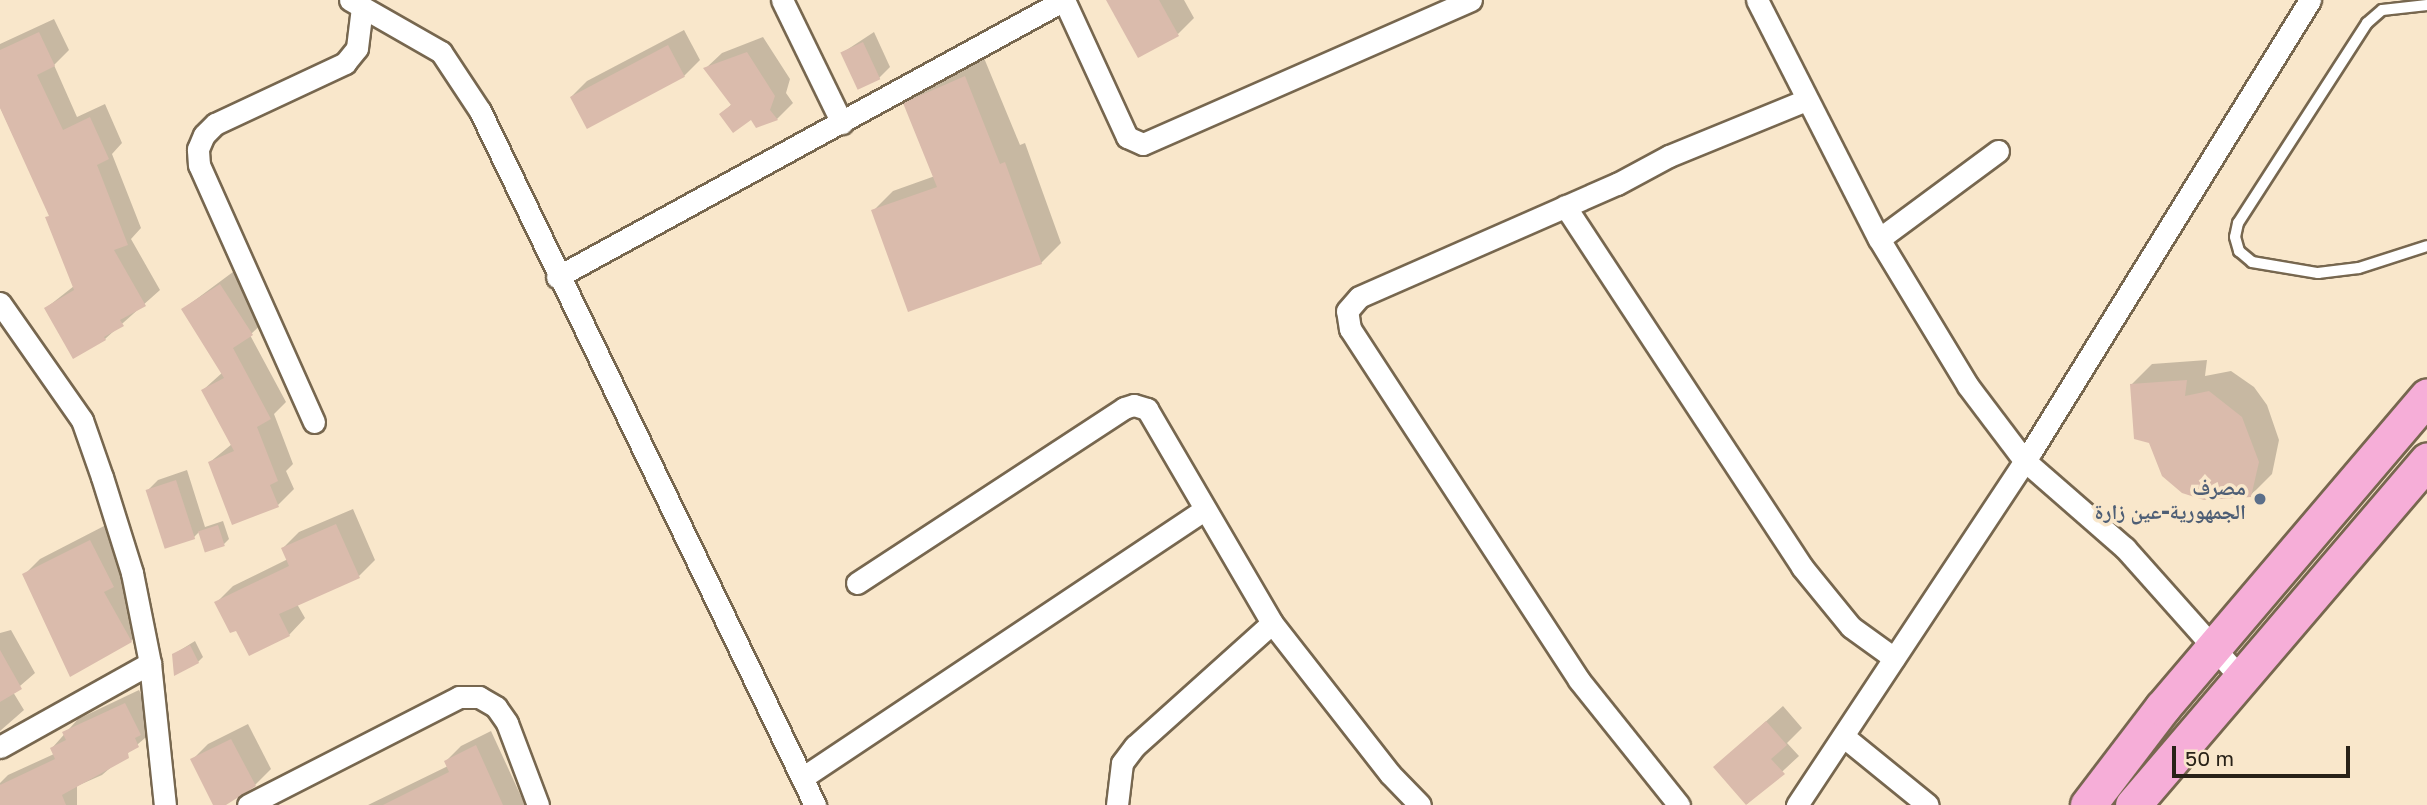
<!DOCTYPE html>
<meta charset="utf-8">
<style>
body{margin:0}
#map{position:relative;width:2427px;height:805px;overflow:hidden;background:#f9e7cb;font-family:"Golos Text","Noto Naskh Arabic",sans-serif}
div>[style]{position:absolute}
.shadow>*{inset:0;background:#0003}
.building>*{inset:0;background:#dabbac;transform-origin:0 0}
.roads{filter:drop-shadow(2px 0 #77674f) drop-shadow(-2px 0 #77674f) drop-shadow(0 2px #77674f) drop-shadow(0 -2px #77674f)}
.service>*{height:10px;margin:-5px;padding:0 5px;transform-origin:5px;border-radius:5px;background:#fff}
.minor>*{height:21px;margin:-10.5px;padding:0 10.5px;transform-origin:10.5px;border-radius:10.5px;background:#fff}
.trunk>*{height:35px;margin:-17.5px;padding:0 17.5px;transform-origin:17.5px;border-radius:17.5px;background:#f6aed8}
.dots>*{width:19px;height:19px;translate:-50% -50%;box-sizing:border-box;border:4px solid #f9e7cb;border-radius:50%}
span{translate:-50% -50%;white-space:nowrap;text-align:center;line-height:1.15;-webkit-text-stroke:7px #f9e7cb;paint-order:stroke}
.service-label{font-size:21px;color:#4e5e75;font-weight:700}
.right{translate:-100% -50%;text-align:right}
.scale{position:absolute;left:2172px;top:746px;width:178px;height:32px;box-sizing:border-box;border:4px solid #292218;border-top:0;padding-left:9px;font-size:21px;line-height:24px;white-space:nowrap;color:#292218;-webkit-text-stroke:5px #f9e7cb;paint-order:stroke}
</style>
<div id="map">
<div class="shadow">
<i style="clip-path:polygon(1108px 0,1184px 0,1194px 18px,1178px 34px)"></i>
<i style="clip-path:polygon(54px 19px,69px 50px,54px 65px,77px 117px,105px 104px,122px 143px,112px 154px,141px 228px,131px 239px,160px 290px,105px 339px,74px 357px,46px 308px,74px 286px,50px 215px,0 107px,0 44px)"></i>
<i style="clip-path:polygon(684px 30px,700px 60px,684px 76px,571px 97px,587px 81px)"></i>
<i style="clip-path:polygon(874px 32px,890px 67px,879px 78px,842px 53px)"></i>
<i style="clip-path:polygon(763px 37px,790px 79px,786px 93px,793px 103px,777px 119px,757px 126px,751px 118px,721px 114px,732px 104px,706px 68px,722px 53px)"></i>
<i style="clip-path:polygon(984px 58px,1020px 145px,1025px 143px,1061px 243px,1041px 263px,873px 211px,893px 191px,935px 176px,905px 103px,924px 84px)"></i>
<i style="clip-path:polygon(237px 269px,268px 318px,250px 335px,286px 402px,274px 414px,293px 464px,286px 471px,294px 489px,278px 505px,210px 462px,232px 444px,203px 390px,223px 372px,183px 309px)"></i>
<i style="clip-path:polygon(2207px 360px,2205px 376px,2231px 371px,2254px 387px,2267px 405px,2279px 440px,2272px 474px,2251px 495px,2132px 384px,2152px 364px)"></i>
<i style="clip-path:polygon(187px 470px,205px 527px,223px 521px,229px 539px,224px 544px,200px 531px,194px 537px,148px 490px,158px 480px)"></i>
<i style="clip-path:polygon(353px 509px,375px 560px,359px 576px,297px 604px,305px 618px,289px 635px,237px 628px,217px 602px,233px 586px,288px 559px,283px 548px,299px 532px)"></i>
<i style="clip-path:polygon(106px 525px,129px 569px,121px 578px,147px 625px,131px 641px,71px 675px,24px 575px,40px 559px)"></i>
<i style="clip-path:polygon(11px 630px,35px 673px,13px 692px,24px 710px,0 731px,0 633px)"></i>
<i style="clip-path:polygon(195px 641px,203px 657px,198px 662px,174px 654px)"></i>
<i style="clip-path:polygon(139px 690px,154px 720px,152px 732px,102px 775px,77px 786px,77px 805px,1px 805px,0 783px,8px 775px,54px 754px,52px 748px,78px 719px)"></i>
<i style="clip-path:polygon(1783px 706px,1802px 728px,1787px 743px,1799px 756px,1747px 804px,1715px 767px)"></i>
<i style="clip-path:polygon(248px 724px,271px 769px,255px 785px,215px 805px,192px 760px,208px 744px)"></i>
<i style="clip-path:polygon(491px 731px,525px 805px,368px 805px,448px 766px,446px 761px,461px 746px)"></i>
</div>
<div class="building">
<i style="clip-path:polygon(1106px 0,1159px 0,1179px 36px,1138px 58px)"></i>
<i style="clip-path:polygon(39px 32px,55px 66px,37px 75px,63px 130px,90px 117px,109px 159px,97px 165px,128px 245px,114px 250px,146px 306px,120px 320px,124px 326px,104px 337px,106px 340px,73px 359px,44px 308px,74px 290px,45px 217px,49px 216px,0 108px,0 50px)"></i>
<i style="left:863px;top:42px;width:41px;height:25px;rotate:65deg"></i>
<i style="left:668px;top:45px;width:36px;height:111px;rotate:62deg"></i>
<i style="clip-path:polygon(747px 52px,775px 96px,770px 110px,778px 120px,756px 128px,751px 120px,733px 133px,719px 114px,731px 105px,703px 68px)"></i>
<i style="clip-path:polygon(965px 76px,1000px 164px,1005px 162px,1042px 264px,908px 312px,871px 210px,937px 187px,903px 103px)"></i>
<i style="clip-path:polygon(220px 284px,253px 335px,233px 348px,271px 419px,257px 427px,278px 481px,270px 485px,279px 507px,232px 525px,208px 462px,234px 451px,201px 390px,224px 378px,181px 309px)"></i>
<i style="clip-path:polygon(2187px 380px,2185px 396px,2209px 391px,2242px 417px,2259px 462px,2251px 497px,2204px 500px,2182px 493px,2162px 476px,2149px 443px,2134px 439px,2130px 384px)"></i>
<i style="left:176px;top:480px;width:62px;height:32px;rotate:72deg"></i>
<i style="clip-path:polygon(336px 524px,360px 578px,279px 614px,290px 636px,249px 656px,236px 631px,230px 633px,214px 602px,289px 566px,281px 548px)"></i>
<i style="left:218px;top:525px;width:22px;height:21px;rotate:72deg"></i>
<i style="clip-path:polygon(90px 540px,114px 587px,104px 592px,132px 642px,70px 677px,22px 574px)"></i>
<i style="clip-path:polygon(190px 645px,199px 663px,174px 676px,172px 654px)"></i>
<i style="clip-path:polygon(0 650px,22px 689px,0 702px)"></i>
<i style="clip-path:polygon(125px 703px,141px 735px,135px 738px,139px 747px,128px 753px,129px 758px,62px 795px,66px 805px,0 805px,0 785px,55px 759px,50px 748px,66px 740px,62px 732px)"></i>
<i style="clip-path:polygon(1766px 721px,1787px 745px,1771px 759px,1785px 774px,1746px 805px,1713px 767px)"></i>
<i style="clip-path:polygon(231px 739px,256px 786px,226px 805px,213px 805px,190px 759px)"></i>
<i style="clip-path:polygon(476px 745px,503px 805px,383px 805px,449px 772px,444px 761px)"></i>
</div>
<div class="roads">
<div class="service">
<i style="left:2427px;top:5px;width:45px;rotate:173.7deg"></i>
<i style="left:2382px;top:10px;width:20px;rotate:139deg"></i>
<i style="left:2367px;top:23px;width:238px;rotate:122.8deg"></i>
<i style="left:2238px;top:223px;width:14px;rotate:102deg"></i>
<i style="left:2235px;top:237px;width:15px;rotate:74deg"></i>
<i style="left:2239px;top:251px;width:17px;rotate:40deg"></i>
<i style="left:2252px;top:262px;width:67px;rotate:9.5deg"></i>
<i style="left:2318px;top:273px;width:41px;rotate:-7deg"></i>
<i style="left:2359px;top:268px;width:71px;rotate:-17.9deg"></i>
</div>
<div class="minor">
<i style="left:350px;top:0;width:105px;rotate:29.7deg"></i>
<i style="left:441px;top:52px;width:71px;rotate:56.5deg"></i>
<i style="left:480px;top:111px;width:771px;rotate:64.23deg"></i>
<i style="left:782px;top:0;width:137px;rotate:64deg"></i>
<i style="left:1064px;top:0;width:151px;rotate:65.3deg"></i>
<i style="left:1127px;top:137px;width:17px;rotate:24deg"></i>
<i style="left:1143px;top:144px;width:358px;rotate:-23.7deg"></i>
<i style="left:1757px;top:0;width:268px;rotate:63deg"></i>
<i style="left:1879px;top:239px;width:172px;rotate:58.8deg"></i>
<i style="left:1968px;top:386px;width:93px;rotate:52.9deg"></i>
<i style="left:2024px;top:460px;width:134px;rotate:41.1deg"></i>
<i style="left:2125px;top:548px;width:173px;rotate:48.3deg"></i>
<i style="left:1565px;top:206px;width:432px;rotate:56.7deg"></i>
<i style="left:1802px;top:567px;width:77px;rotate:50.8deg"></i>
<i style="left:1851px;top:627px;width:53px;rotate:35.8deg"></i>
<i style="left:1879px;top:239px;width:148px;rotate:-36.5deg"></i>
<i style="left:557px;top:277px;width:578px;rotate:-28.65deg"></i>
<i style="left:0;top:303px;width:143px;rotate:55deg"></i>
<i style="left:82px;top:420px;width:60px;rotate:70.7deg"></i>
<i style="left:102px;top:477px;width:101px;rotate:72.6deg"></i>
<i style="left:132px;top:573px;width:92px;rotate:78.7deg"></i>
<i style="left:150px;top:663px;width:143px;rotate:84deg"></i>
<i style="left:314px;top:422px;width:282px;rotate:-114.1deg"></i>
<i style="left:199px;top:165px;width:16px;rotate:-94deg"></i>
<i style="left:198px;top:149px;width:15px;rotate:-67deg"></i>
<i style="left:204px;top:135px;width:16px;rotate:-45deg"></i>
<i style="left:215px;top:124px;width:144px;rotate:-25.1deg"></i>
<i style="left:345px;top:63px;width:19px;rotate:-51deg"></i>
<i style="left:357px;top:48px;width:38px;rotate:-83deg"></i>
<i style="left:857px;top:583px;width:319px;rotate:-33.2deg"></i>
<i style="left:1124px;top:408px;width:10px;rotate:-17deg"></i>
<i style="left:1134px;top:405px;width:14px;rotate:17deg"></i>
<i style="left:1147px;top:409px;width:248px;rotate:59.7deg"></i>
<i style="left:1272px;top:623px;width:192px;rotate:52deg"></i>
<i style="left:1390px;top:774px;width:43px;rotate:45.9deg"></i>
<i style="left:1843px;top:736px;width:109px;rotate:39.1deg"></i>
<i style="left:0;top:747px;width:172px;rotate:-29.2deg"></i>
<i style="left:802px;top:778px;width:483px;rotate:-33.7deg"></i>
<i style="left:248px;top:805px;width:237px;rotate:-27.1deg"></i>
<i style="left:459px;top:697px;width:20px"></i>
<i style="left:479px;top:697px;width:20px;rotate:30deg"></i>
<i style="left:496px;top:707px;width:19px;rotate:55deg"></i>
<i style="left:507px;top:723px;width:88px;rotate:69.3deg"></i>
<i style="left:1117px;top:805px;width:42px;rotate:-83.2deg"></i>
<i style="left:1122px;top:763px;width:21px;rotate:-53deg"></i>
<i style="left:1135px;top:746px;width:184px;rotate:-41.9deg"></i>
<i style="left:1679px;top:805px;width:160px;rotate:-128.7deg"></i>
<i style="left:1579px;top:680px;width:419px;rotate:-123.1deg"></i>
<i style="left:1350px;top:329px;width:18px;rotate:-99deg"></i>
<i style="left:1347px;top:311px;width:18px;rotate:-49deg"></i>
<i style="left:1359px;top:297px;width:282px;rotate:-23.7deg"></i>
<i style="left:1617px;top:184px;width:59px;rotate:-28.3deg"></i>
<i style="left:1669px;top:156px;width:148px;rotate:-22.2deg"></i>
<i style="left:1797px;top:805px;width:426px;rotate:-56.5deg"></i>
<i style="left:2032px;top:450px;width:529px;rotate:-58.29deg"></i>
</div>
<div class="trunk">
<i style="left:2088px;top:805px;width:122px;rotate:-52.7deg"></i>
<i style="left:2162px;top:708px;width:409px;rotate:-49.6deg"></i>
<i style="left:2133px;top:805px;width:453px;rotate:-49.5deg"></i>
</div>
</div>
<div class="dots">
<i style="left:2260px;top:499px;background:#5c6f8a"></i>
</div>
<div class="service-label">
<span class="right" style="left:2246px;top:499px">مصرف<br>الجمهورية-عين زارة</span>
</div>
<div class="scale">50 m</div>
</div>
